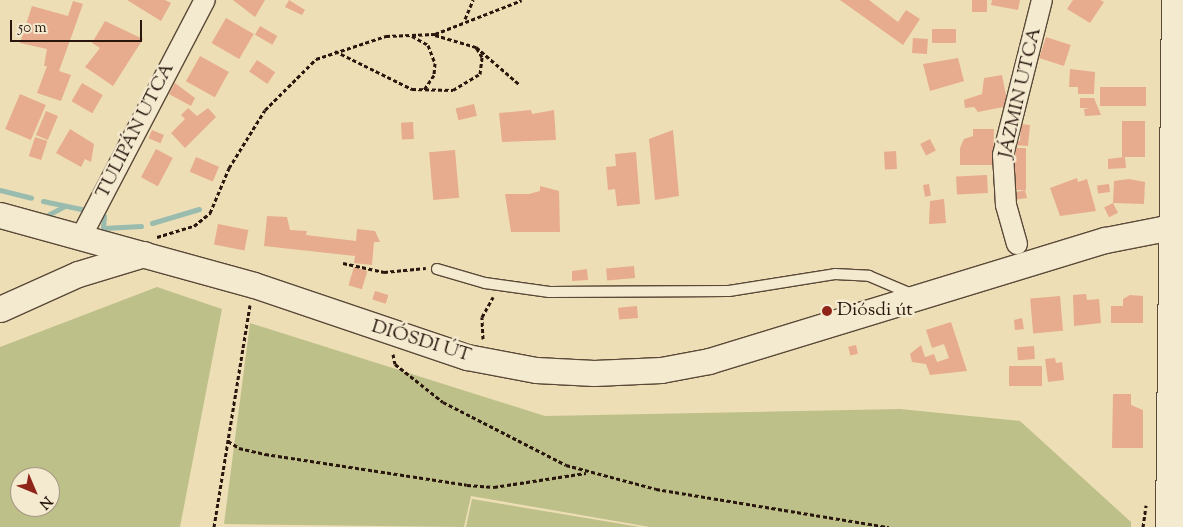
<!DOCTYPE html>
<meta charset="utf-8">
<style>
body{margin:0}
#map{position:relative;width:1183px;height:527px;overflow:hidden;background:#eedeb6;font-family:"Sorts Mill Goudy",serif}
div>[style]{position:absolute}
.green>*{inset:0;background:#bec08a}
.stream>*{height:5px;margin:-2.5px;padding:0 2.5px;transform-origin:2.5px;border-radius:2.5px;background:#99bcaf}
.building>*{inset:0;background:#e7ac8d;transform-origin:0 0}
.path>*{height:3px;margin-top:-1.5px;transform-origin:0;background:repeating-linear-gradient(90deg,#29170e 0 4px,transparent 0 6.5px)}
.roads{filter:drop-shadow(1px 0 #5a4938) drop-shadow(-1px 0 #5a4938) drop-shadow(0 1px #5a4938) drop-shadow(0 -1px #5a4938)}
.service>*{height:10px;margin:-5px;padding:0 5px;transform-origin:5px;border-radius:5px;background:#f4ead0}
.minor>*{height:20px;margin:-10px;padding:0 10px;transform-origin:10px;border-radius:10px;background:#f4ead0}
.tertiary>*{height:25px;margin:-12.5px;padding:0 12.5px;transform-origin:12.5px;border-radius:12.5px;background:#f4ead0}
.secondary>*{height:28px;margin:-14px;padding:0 14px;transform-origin:14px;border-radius:14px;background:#f4ead0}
.dots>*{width:14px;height:14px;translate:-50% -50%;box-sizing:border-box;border:2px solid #f4ead0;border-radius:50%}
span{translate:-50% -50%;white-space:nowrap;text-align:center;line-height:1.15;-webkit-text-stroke:5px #f4ead0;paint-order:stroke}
.street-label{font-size:19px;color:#29170e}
.poi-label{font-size:19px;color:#29170e}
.left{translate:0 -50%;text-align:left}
.north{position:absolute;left:10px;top:467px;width:50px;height:50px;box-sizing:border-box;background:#f4ead0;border:1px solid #a39682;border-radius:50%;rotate:135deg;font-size:14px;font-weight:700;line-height:20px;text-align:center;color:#29170e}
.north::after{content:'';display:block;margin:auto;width:18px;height:22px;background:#8f2418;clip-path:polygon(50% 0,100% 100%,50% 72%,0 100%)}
.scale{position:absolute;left:10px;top:20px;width:132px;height:22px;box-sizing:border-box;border:2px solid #29170e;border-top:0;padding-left:6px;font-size:15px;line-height:18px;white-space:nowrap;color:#29170e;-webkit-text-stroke:4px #f4ead0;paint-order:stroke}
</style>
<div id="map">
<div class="green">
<i style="clip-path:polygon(evenodd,157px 287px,222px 309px,180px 527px,0 527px,0 347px,157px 287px,20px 477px,50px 477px,50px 507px,20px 507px,20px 477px)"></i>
<i style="clip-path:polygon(250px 323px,545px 416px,900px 409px,1020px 421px,1131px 522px,1131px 527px,650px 527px,471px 496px,464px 527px,224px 524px)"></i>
<i style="clip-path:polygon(472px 499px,640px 527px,466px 527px)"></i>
</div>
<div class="stream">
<i style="left:0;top:190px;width:32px;rotate:14deg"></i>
<i style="left:43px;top:201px;width:40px;rotate:12deg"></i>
<i style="left:46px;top:216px;width:21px;rotate:-28deg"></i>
<i style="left:104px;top:216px;width:12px;rotate:95deg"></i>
<i style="left:103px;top:228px;width:38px;rotate:-3deg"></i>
<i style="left:152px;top:223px;width:49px;rotate:-16.6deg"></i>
</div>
<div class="building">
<i style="clip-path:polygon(127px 0,165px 0,171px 3px,161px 21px)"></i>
<i style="clip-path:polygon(233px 0,265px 0,255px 17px)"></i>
<i style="clip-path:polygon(289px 0,305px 10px,302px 15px,285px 7px)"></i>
<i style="clip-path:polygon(840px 0,869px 0,898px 22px,906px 10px,920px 19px,903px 45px)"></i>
<i style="left:972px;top:0;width:15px;height:12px"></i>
<i style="clip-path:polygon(992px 0,1020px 0,1018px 10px,991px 5px)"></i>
<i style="clip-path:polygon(1073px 0,1100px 0,1104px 2px,1090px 23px,1067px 9px)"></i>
<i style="clip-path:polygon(73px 1px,83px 4px,59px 71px,71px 75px,61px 101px,37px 93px,47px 66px,44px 66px,47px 49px,20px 43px,32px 6px,68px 16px)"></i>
<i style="left:226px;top:18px;width:32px;height:29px;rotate:30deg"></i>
<i style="clip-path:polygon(105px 21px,143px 39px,113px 86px,85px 67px,100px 48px,92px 43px)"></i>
<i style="left:260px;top:26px;width:20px;height:10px;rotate:30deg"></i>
<i style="left:932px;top:29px;width:24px;height:14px"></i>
<i style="left:1046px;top:37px;width:26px;height:22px;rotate:18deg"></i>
<i style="left:913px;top:38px;width:15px;height:15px;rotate:4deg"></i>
<i style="left:200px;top:56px;width:33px;height:29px;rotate:29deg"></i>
<i style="clip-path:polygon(958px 58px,964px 81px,930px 91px,923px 64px)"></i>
<i style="left:257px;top:60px;width:22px;height:14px;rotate:34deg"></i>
<i style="clip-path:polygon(1070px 69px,1095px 72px,1094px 94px,1078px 94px,1078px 87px,1069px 87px)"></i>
<i style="clip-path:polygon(1002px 75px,1008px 106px,978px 112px,974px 107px,965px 108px,964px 100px,982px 94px,984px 78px)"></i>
<i style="left:82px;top:83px;width:24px;height:21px;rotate:30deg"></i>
<i style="clip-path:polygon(175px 83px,195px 98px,191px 106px,169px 94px)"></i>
<i style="left:1146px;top:87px;width:19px;height:46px;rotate:90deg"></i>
<i style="left:20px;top:94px;width:28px;height:38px;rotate:23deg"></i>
<i style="clip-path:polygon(1080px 98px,1094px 98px,1101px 115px,1085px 116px,1084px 109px,1090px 108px,1080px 108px)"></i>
<i style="left:474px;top:104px;width:12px;height:19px;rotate:76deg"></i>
<i style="clip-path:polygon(188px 108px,197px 116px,208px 108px,216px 117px,185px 148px,171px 133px,185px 119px,181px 115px)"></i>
<i style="clip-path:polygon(531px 110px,532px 114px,554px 110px,556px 140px,502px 142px,499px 113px)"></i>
<i style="left:46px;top:111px;width:13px;height:26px;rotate:23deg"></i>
<i style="left:1122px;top:121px;width:23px;height:36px"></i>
<i style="left:413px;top:122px;width:17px;height:12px;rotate:87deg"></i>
<i style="clip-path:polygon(1021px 124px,1030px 125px,1028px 146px,1013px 145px,1014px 140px,1020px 141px)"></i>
<i style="clip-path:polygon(70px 129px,94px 144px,91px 162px,85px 159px,81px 167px,56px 153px)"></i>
<i style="clip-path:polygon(973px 129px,994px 129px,993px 165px,960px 165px,960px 148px,964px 139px,973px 136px)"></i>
<i style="left:152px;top:130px;width:13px;height:9px;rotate:23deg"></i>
<i style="clip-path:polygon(673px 130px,679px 196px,655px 200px,649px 139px)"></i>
<i style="left:35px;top:137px;width:13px;height:20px;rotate:18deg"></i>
<i style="left:930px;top:139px;width:13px;height:11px;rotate:63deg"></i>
<i style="left:1012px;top:148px;width:14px;height:42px"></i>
<i style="left:156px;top:149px;width:19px;height:32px;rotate:28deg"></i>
<i style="left:455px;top:150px;width:48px;height:26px;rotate:85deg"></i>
<i style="left:896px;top:151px;width:18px;height:12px;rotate:87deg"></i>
<i style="clip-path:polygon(636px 152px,640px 204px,617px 206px,615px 189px,608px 190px,606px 167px,616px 166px,615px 154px)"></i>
<i style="left:196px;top:157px;width:25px;height:16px;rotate:23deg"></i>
<i style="clip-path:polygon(1125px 157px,1126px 168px,1108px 169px,1108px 159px)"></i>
<i style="left:987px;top:175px;width:18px;height:31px;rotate:87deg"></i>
<i style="clip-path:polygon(1077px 178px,1078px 182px,1087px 179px,1096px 211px,1060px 216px,1050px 188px)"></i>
<i style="clip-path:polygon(1129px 179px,1145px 182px,1144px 204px,1113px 203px,1114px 181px)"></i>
<i style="left:929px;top:184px;width:12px;height:6px;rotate:81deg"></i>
<i style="left:1109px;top:184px;width:8px;height:12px;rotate:83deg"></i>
<i style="clip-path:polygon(540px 186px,559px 191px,560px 232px,511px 232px,505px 194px,529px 194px,540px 191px)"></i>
<i style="clip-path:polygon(1025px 190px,1027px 198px,1013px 200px,1011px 193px)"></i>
<i style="clip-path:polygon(944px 199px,946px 223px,929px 224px,930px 201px)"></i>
<i style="left:1113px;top:203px;width:11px;height:10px;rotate:63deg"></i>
<i style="clip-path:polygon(267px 216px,287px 217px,290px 230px,307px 231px,306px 235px,356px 241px,357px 229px,375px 231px,380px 242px,374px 242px,372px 265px,354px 263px,355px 256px,264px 246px)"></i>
<i style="left:218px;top:224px;width:31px;height:21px;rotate:11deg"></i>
<i style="left:634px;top:266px;width:12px;height:28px;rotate:85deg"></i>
<i style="left:354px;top:267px;width:14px;height:19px;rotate:17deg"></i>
<i style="clip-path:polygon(587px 269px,588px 280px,572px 281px,572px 271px)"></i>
<i style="left:375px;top:291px;width:14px;height:9px;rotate:17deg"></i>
<i style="clip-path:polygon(1086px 294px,1087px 300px,1099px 299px,1101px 323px,1074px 326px,1073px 295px)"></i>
<i style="clip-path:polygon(1130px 295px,1143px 296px,1143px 323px,1111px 323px,1111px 306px,1123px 306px,1123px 299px)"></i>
<i style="left:1060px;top:296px;width:35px;height:30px;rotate:85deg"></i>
<i style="left:637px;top:306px;width:12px;height:19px;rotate:85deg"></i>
<i style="clip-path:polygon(1022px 318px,1024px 329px,1015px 330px,1014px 320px)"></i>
<i style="clip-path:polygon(951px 322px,967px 371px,930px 375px,926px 364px,912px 362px,910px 354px,921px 345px,925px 357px,934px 354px,937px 362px,949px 358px,944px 344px,932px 348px,926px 330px)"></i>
<i style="left:856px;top:345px;width:9px;height:8px;rotate:77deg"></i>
<i style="left:1034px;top:346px;width:13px;height:17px;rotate:86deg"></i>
<i style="clip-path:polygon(1055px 358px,1056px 363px,1062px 362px,1064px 380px,1048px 382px,1045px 359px)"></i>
<i style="left:1009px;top:366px;width:33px;height:20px"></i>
<i style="clip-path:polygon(1113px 394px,1131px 394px,1131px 405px,1143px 410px,1143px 448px,1112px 448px)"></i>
</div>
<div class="path">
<i style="left:465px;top:19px;width:21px;rotate:-67deg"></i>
<i style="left:435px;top:35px;width:43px;rotate:16.3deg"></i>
<i style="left:476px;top:47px;width:58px;rotate:40.8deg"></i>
<i style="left:412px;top:36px;width:18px;rotate:29deg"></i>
<i style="left:428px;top:45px;width:19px;rotate:69deg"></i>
<i style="left:435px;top:63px;width:12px;rotate:95deg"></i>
<i style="left:434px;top:75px;width:18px;rotate:124deg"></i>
<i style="left:335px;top:51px;width:86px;rotate:26.3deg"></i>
<i style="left:412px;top:89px;width:41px;rotate:1.4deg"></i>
<i style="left:453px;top:90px;width:31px;rotate:-31deg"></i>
<i style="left:480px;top:74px;width:17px;rotate:-83deg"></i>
<i style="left:482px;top:57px;width:12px;rotate:-121deg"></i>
<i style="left:157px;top:237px;width:39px;rotate:-17deg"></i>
<i style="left:194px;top:226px;width:21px;rotate:-39deg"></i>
<i style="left:210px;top:213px;width:49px;rotate:-67.1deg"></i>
<i style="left:229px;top:168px;width:68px;rotate:-58.2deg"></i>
<i style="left:265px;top:110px;width:72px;rotate:-45deg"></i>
<i style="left:316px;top:59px;width:74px;rotate:-18.2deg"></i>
<i style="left:386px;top:36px;width:49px;rotate:-2.3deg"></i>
<i style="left:435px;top:34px;width:93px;rotate:-21.3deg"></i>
<i style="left:343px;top:263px;width:42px;rotate:12.4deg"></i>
<i style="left:384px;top:272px;width:42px;rotate:-5.4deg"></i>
<i style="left:483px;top:339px;width:22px;rotate:-93deg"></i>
<i style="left:482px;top:317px;width:23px;rotate:-61deg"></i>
<i style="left:393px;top:354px;width:10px;rotate:79deg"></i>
<i style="left:395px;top:364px;width:61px;rotate:38.4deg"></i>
<i style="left:443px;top:402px;width:138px;rotate:27.1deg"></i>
<i style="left:566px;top:465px;width:93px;rotate:14.9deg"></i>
<i style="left:656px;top:489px;width:236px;rotate:9.3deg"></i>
<i style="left:228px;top:441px;width:13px;rotate:32deg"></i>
<i style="left:239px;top:448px;width:27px;rotate:13deg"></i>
<i style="left:265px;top:454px;width:204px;rotate:8.7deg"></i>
<i style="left:467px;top:485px;width:27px;rotate:4deg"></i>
<i style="left:494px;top:487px;width:93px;rotate:-8.7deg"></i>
<i style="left:214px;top:527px;width:225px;rotate:-80.8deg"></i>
<i style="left:1143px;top:527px;width:22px;rotate:-82deg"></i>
</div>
<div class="roads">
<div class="service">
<i style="left:437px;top:269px;width:50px;rotate:16.3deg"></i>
<i style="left:485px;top:283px;width:65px;rotate:8deg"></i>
<i style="left:549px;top:292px;width:180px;rotate:-0.3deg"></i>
<i style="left:729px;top:291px;width:107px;rotate:-9.1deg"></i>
<i style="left:835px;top:274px;width:34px;rotate:3deg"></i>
<i style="left:869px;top:276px;width:49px;rotate:22.9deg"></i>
</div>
<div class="minor">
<i style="left:82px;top:235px;width:265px;rotate:-62.4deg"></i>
<i style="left:1017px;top:244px;width:41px;rotate:-105.8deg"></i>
<i style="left:1006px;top:205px;width:50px;rotate:-93.4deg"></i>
<i style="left:1003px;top:155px;width:160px;rotate:-75.9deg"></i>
</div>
<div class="tertiary">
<i style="left:0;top:215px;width:263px;rotate:15.4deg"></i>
<i style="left:254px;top:285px;width:225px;rotate:18.7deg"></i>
<i style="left:467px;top:357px;width:70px;rotate:10.7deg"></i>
<i style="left:536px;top:370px;width:58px;rotate:3deg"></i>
<i style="left:594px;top:373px;width:67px;rotate:-2.6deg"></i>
<i style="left:661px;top:370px;width:49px;rotate:-10.6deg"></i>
<i style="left:709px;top:361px;width:414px;rotate:-17deg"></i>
<i style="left:1105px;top:240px;width:67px;rotate:-11.1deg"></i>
<i style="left:0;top:309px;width:85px;rotate:-24.2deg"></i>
<i style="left:78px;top:274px;width:69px;rotate:-16.9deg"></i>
</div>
<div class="secondary">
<i style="left:1170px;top:527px;width:527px;rotate:-89.35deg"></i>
</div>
</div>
<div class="dots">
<i style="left:827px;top:311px;background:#8f2418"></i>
</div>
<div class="street-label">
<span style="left:1021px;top:93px;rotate:-77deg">JÁZMIN UTCA</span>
<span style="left:136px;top:131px;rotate:-63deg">TULIPÁN UTCA</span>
<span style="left:421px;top:342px;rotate:17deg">DIÓSDI ÚT</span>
</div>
<div class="poi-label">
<span class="left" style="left:837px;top:311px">Diósdi út</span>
</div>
<div class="north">N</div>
<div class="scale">50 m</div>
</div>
